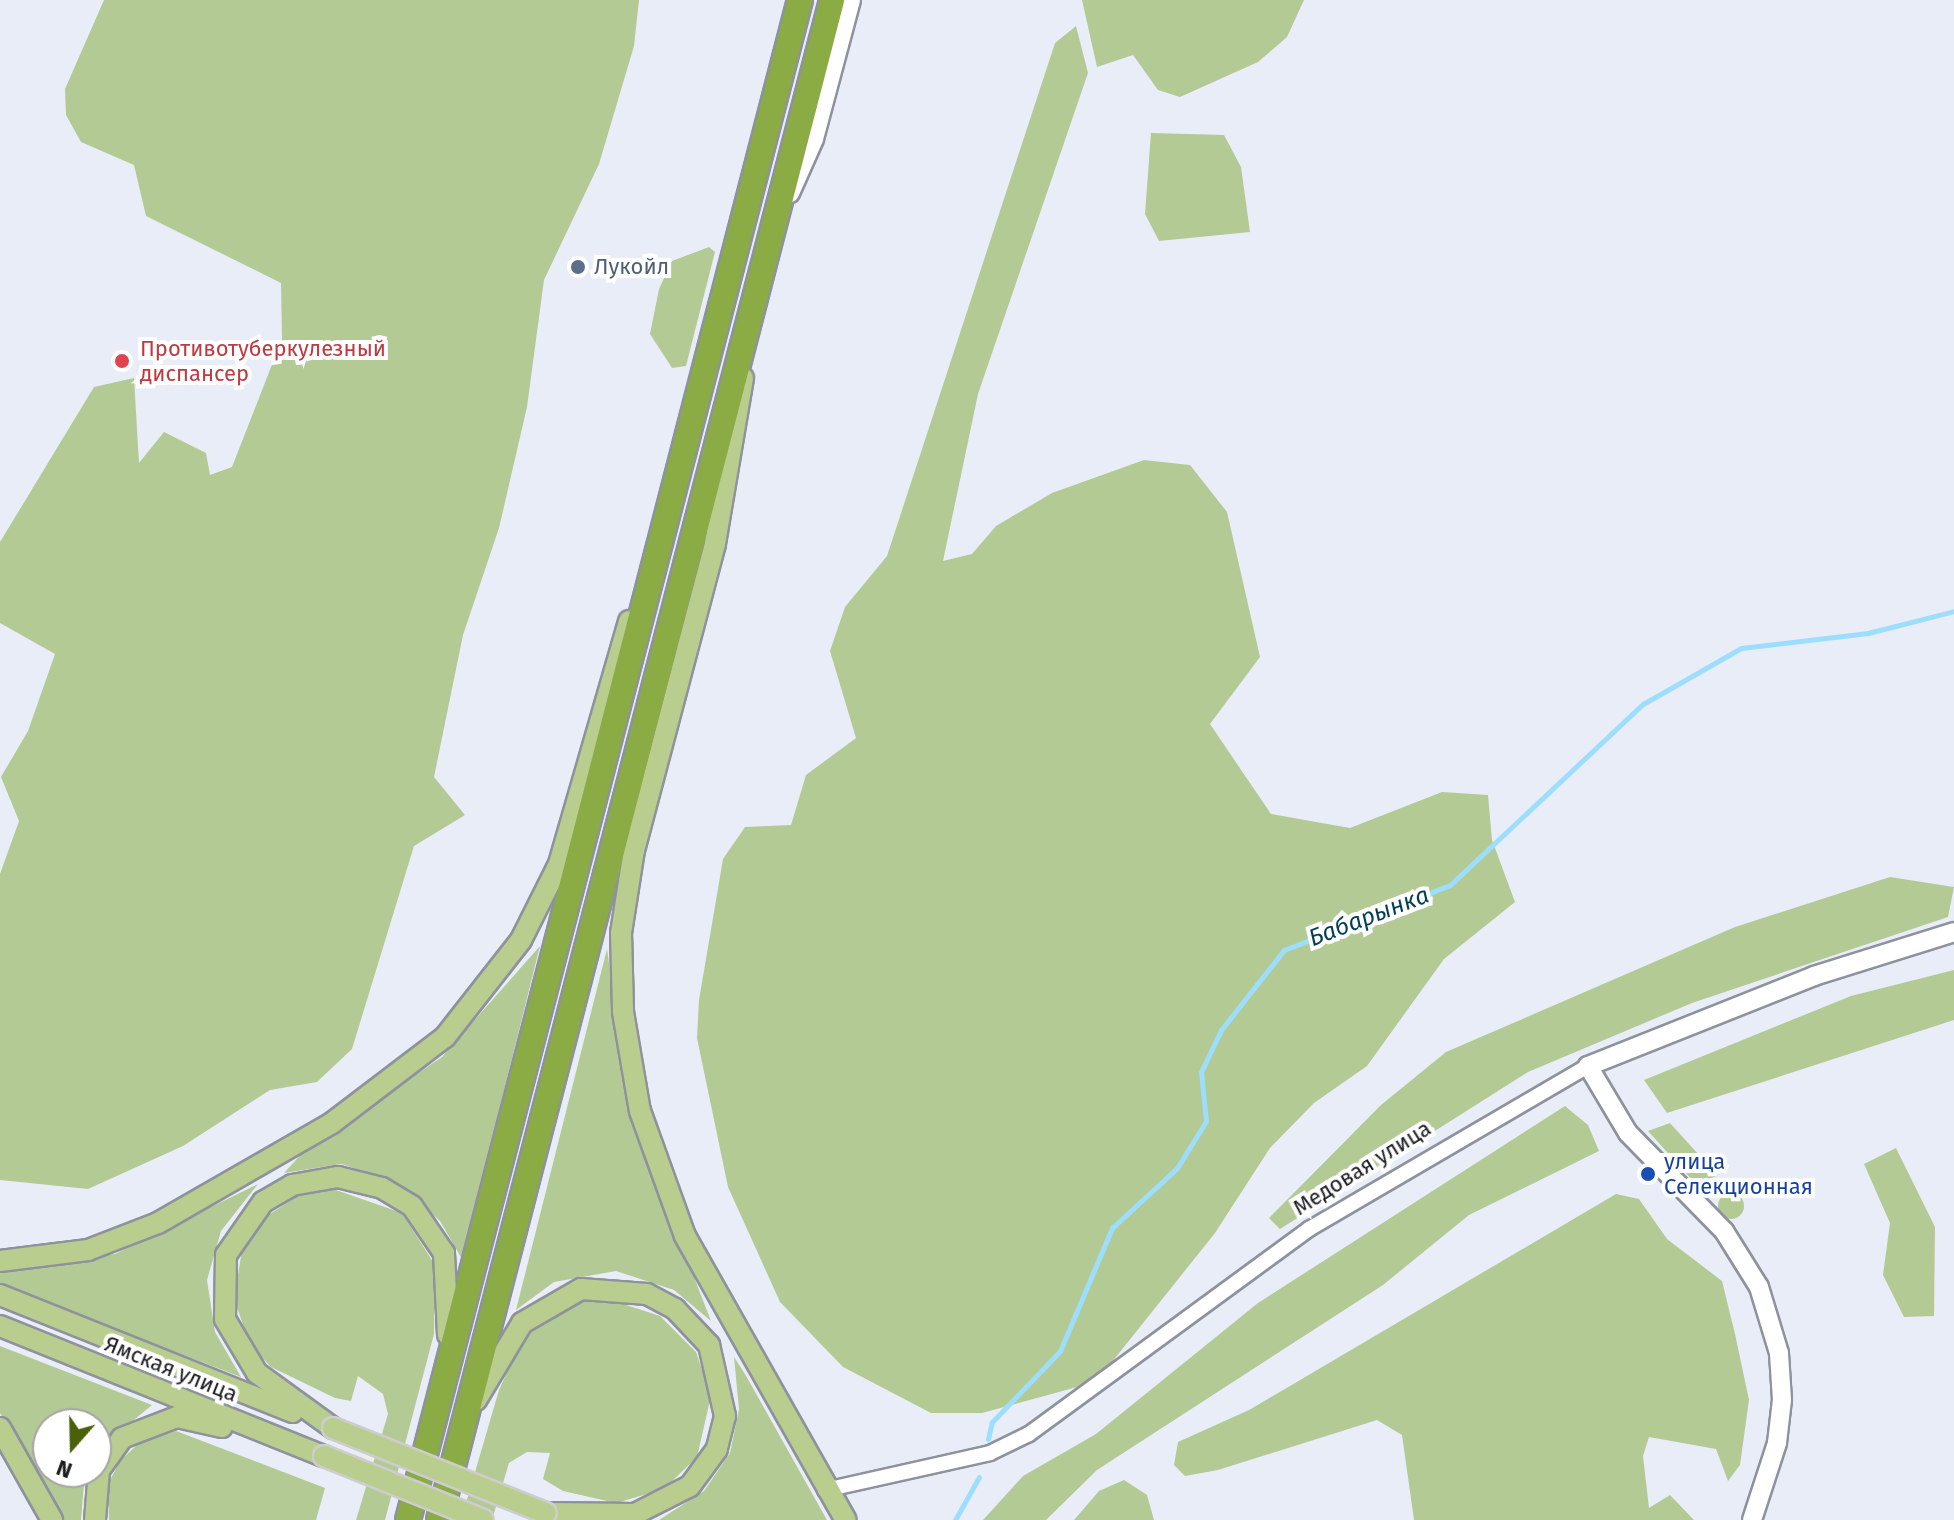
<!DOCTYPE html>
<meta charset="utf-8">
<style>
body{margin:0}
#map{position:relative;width:1954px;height:1520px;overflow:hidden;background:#e9edf8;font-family:"Fira Sans",sans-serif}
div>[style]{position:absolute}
.green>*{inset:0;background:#b3ca95}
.round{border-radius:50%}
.stream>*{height:5px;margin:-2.5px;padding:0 2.5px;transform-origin:2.5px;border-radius:2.5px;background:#9ddefd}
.roads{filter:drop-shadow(2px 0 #8e929c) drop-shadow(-2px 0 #8e929c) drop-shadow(0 2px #8e929c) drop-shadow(0 -2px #8e929c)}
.street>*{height:14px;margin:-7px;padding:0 7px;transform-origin:7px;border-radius:7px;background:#fff}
.secondary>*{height:18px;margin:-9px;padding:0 9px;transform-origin:9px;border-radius:9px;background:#fff}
.primary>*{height:20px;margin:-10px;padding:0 10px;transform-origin:10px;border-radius:10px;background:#b9cd8f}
.highway>*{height:24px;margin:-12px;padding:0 12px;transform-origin:12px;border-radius:12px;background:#8bac44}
.bridges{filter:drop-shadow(2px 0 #cdcdce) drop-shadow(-2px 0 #cdcdce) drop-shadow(0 2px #cdcdce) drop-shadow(0 -2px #cdcdce)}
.primary-bridge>*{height:20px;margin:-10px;padding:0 10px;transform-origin:10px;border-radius:10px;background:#b9cd8f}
.dots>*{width:22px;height:22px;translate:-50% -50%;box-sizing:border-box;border:4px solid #fff;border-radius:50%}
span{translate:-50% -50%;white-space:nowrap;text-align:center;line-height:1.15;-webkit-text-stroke:8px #fff;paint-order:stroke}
.service-label{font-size:22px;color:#4e5e75}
.left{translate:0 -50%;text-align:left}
.health-label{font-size:22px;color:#be3a42}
.transit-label{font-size:22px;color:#164399}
.street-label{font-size:22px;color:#1b1c20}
.water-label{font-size:24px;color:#053e53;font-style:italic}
.north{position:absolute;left:32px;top:1408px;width:80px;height:80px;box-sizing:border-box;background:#fff;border:2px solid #a4a4a6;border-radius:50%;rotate:200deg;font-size:22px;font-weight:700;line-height:32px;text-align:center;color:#1b1c20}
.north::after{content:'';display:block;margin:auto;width:28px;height:36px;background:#4b6009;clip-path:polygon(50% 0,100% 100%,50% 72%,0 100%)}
</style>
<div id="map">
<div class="green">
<i style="clip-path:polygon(104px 0,639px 0,634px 46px,599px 164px,544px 280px,527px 407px,499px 528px,463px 635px,434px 777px,465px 815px,414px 846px,352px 1049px,317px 1082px,270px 1090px,183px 1146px,88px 1189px,0 1180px,0 874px,19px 821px,1px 777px,28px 731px,55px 654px,0 623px,0 542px,94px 387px,134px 378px,139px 463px,164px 432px,206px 453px,210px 475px,232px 467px,282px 339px,281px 283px,146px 216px,134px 165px,81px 142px,66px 115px,65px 89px)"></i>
<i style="clip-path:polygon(1082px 0,1304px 0,1287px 37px,1258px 62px,1180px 97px,1158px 90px,1133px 55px,1097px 67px)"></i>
<i style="clip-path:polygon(1076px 26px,1088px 73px,978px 394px,943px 561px,972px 554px,996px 526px,1052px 493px,1144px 460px,1190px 465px,1227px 512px,1260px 657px,1210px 724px,1271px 814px,1350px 828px,1442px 792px,1488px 795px,1492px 840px,1515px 902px,1444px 959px,1367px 1066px,1314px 1103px,1270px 1148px,1215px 1233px,1108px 1367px,1077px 1387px,982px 1413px,931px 1413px,843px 1367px,780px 1302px,728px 1187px,697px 1038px,699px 1000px,723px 859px,745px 827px,791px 825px,806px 775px,856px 738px,830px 651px,845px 607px,887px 556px,1055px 43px)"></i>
<i style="clip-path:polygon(1151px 133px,1224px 135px,1241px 167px,1250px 232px,1159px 241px,1145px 214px)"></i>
<i style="clip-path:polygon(709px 247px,715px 252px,686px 366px,672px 368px,650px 334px,659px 289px,672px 261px)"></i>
<i style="clip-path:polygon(1890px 877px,1954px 887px,1948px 917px,1692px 1003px,1528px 1072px,1280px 1229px,1269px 1218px,1381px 1105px,1446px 1052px,1735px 927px)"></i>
<i style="clip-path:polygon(540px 946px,462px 1259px,440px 1221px,399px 1184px,342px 1164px,284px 1173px,305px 1150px,442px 1057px)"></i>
<i style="clip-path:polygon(607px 949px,630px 1112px,711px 1321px,674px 1290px,616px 1271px,554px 1282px,516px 1310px)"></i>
<i style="clip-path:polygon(1954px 970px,1954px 1020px,1667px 1113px,1644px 1080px,1851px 996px)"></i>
<i style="clip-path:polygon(1565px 1106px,1588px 1125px,1599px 1151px,1469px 1215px,1383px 1285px,1097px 1470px,1046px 1520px,983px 1520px,1023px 1476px,1096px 1434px,1258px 1303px)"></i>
<i style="clip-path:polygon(1670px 1123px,1718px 1176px,1695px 1183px,1648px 1131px)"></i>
<i style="clip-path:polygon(1896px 1148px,1935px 1227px,1934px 1316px,1904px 1317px,1883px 1275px,1890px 1223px,1864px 1164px)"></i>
<i style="clip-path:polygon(258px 1184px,221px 1231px,207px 1280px,215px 1332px,241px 1377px,0 1285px,0 1270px,115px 1254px)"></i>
<i style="clip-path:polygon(333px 1189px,402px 1213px,435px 1265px,434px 1334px,385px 1520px,356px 1520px,388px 1414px,383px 1394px,358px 1376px,351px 1401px,335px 1398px,271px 1367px,249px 1343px,234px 1298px,243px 1245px,262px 1219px,301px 1194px)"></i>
<i class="round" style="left:1718px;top:1193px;width:26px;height:26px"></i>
<i style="clip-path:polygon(1616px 1194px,1639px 1199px,1667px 1239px,1722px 1281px,1735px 1334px,1749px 1400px,1740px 1465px,1728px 1481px,1716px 1449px,1649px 1437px,1643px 1456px,1649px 1508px,1670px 1495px,1694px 1520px,1414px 1520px,1402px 1435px,1377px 1420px,1218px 1470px,1185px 1476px,1174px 1465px,1178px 1442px,1249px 1410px)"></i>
<i style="clip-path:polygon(608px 1299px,660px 1316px,696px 1352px,711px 1396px,697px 1457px,664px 1489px,616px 1503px,563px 1491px,543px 1479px,550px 1453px,527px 1452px,509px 1463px,492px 1520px,461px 1520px,499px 1390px,523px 1338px,575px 1302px)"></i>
<i style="clip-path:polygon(0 1346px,152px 1405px,96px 1451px,96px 1424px,48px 1424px,48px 1472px,85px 1472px,81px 1520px,63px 1520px,0 1413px)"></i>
<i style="clip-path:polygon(734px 1357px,745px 1374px,827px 1520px,659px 1520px,704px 1491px,730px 1453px,739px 1409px)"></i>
<i style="clip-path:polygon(176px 1431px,325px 1488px,316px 1520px,109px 1520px,108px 1484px,120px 1461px,139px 1443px)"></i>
<i style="clip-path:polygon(1124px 1480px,1147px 1495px,1154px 1520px,1074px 1520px,1099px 1491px)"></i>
</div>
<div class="stream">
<i style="left:988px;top:1439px;width:17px;rotate:-77deg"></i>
<i style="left:992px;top:1422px;width:98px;rotate:-46.2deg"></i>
<i style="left:1060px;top:1351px;width:134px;rotate:-67.1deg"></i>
<i style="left:1112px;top:1228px;width:88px;rotate:-42.7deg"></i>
<i style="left:1177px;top:1168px;width:55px;rotate:-58.3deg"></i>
<i style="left:1206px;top:1121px;width:49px;rotate:-95.8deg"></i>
<i style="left:1201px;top:1072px;width:47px;rotate:-64.5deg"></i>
<i style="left:1221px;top:1030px;width:102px;rotate:-51.8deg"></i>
<i style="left:1284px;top:950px;width:178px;rotate:-21.4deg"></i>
<i style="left:1450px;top:885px;width:265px;rotate:-43.2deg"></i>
<i style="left:1643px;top:704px;width:113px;rotate:-29.7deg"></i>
<i style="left:1741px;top:648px;width:128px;rotate:-6.7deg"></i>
<i style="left:1868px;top:633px;width:89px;rotate:-14.3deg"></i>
<i style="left:955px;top:1520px;width:49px;rotate:-60.8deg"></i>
</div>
<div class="roads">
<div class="street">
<i style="left:825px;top:1490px;width:169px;rotate:-12.6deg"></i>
<i style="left:990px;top:1453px;width:43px;rotate:-26deg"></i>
<i style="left:1029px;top:1434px;width:347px;rotate:-36.2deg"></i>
<i style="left:1309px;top:1229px;width:323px;rotate:-30.3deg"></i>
</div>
<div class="secondary">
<i style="left:790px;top:193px;width:59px;rotate:-66deg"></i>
<i style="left:814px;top:139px;width:144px;rotate:-75.1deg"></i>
<i style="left:1752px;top:1520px;width:81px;rotate:-72deg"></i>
<i style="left:1777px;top:1443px;width:43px;rotate:-83.4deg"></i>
<i style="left:1782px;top:1400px;width:47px;rotate:-93.7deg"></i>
<i style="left:1779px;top:1353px;width:69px;rotate:-106.9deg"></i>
<i style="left:1759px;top:1287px;width:66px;rotate:-122deg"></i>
<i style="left:1724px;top:1231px;width:137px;rotate:-134.4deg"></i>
<i style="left:1628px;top:1133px;width:78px;rotate:-120.8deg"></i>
<i style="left:1588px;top:1066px;width:243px;rotate:-21.7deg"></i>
<i style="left:1814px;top:976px;width:147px;rotate:-17.4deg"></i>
</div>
<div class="primary">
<i style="left:743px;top:378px;width:168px;rotate:99.6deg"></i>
<i style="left:715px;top:544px;width:317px;rotate:104.8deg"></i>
<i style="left:634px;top:850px;width:84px;rotate:98.9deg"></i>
<i style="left:621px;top:933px;width:79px;rotate:88.5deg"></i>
<i style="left:623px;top:1012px;width:100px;rotate:80.3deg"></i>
<i style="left:640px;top:1111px;width:133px;rotate:70.2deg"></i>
<i style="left:685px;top:1236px;width:326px;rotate:60.5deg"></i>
<i style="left:0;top:1261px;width:89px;rotate:-7.1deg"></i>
<i style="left:88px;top:1250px;width:75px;rotate:-21.1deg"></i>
<i style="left:158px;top:1223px;width:201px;rotate:-29.9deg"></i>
<i style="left:332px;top:1123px;width:142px;rotate:-37.3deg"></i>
<i style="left:445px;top:1037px;width:123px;rotate:-51.9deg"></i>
<i style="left:521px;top:940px;width:85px;rotate:-63.4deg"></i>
<i style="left:559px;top:864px;width:253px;rotate:-73.9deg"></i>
<i style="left:0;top:1295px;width:315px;rotate:21.8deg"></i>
<i style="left:0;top:1326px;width:349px;rotate:21.9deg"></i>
<i style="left:476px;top:1400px;width:90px;rotate:-59.1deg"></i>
<i style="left:522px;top:1323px;width:68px;rotate:-30deg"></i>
<i style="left:581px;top:1289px;width:66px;rotate:4.3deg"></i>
<i style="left:647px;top:1294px;width:32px;rotate:28deg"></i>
<i style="left:675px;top:1309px;width:50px;rotate:46.6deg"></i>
<i style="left:709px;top:1345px;width:73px;rotate:77.3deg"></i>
<i style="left:725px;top:1416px;width:34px;rotate:104deg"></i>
<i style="left:717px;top:1449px;width:46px;rotate:126.1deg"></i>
<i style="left:690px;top:1486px;width:62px;rotate:153deg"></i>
<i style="left:635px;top:1514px;width:89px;rotate:-179.4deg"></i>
<i style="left:0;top:1428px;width:106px;rotate:60.5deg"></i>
<i style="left:333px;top:1428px;width:94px;rotate:-144.1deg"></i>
<i style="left:257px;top:1373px;width:63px;rotate:-120.7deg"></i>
<i style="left:225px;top:1319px;width:64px;rotate:-89.1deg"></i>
<i style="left:226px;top:1255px;width:65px;rotate:-55.1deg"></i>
<i style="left:263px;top:1202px;width:34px;rotate:-30deg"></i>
<i style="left:292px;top:1185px;width:47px;rotate:-9.9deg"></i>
<i style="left:338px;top:1177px;width:45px;rotate:14deg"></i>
<i style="left:382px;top:1188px;width:35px;rotate:31deg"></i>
<i style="left:412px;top:1206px;width:57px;rotate:55.8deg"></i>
<i style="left:444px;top:1253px;width:82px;rotate:87.2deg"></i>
<i style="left:95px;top:1520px;width:50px;rotate:-85.4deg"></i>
<i style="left:99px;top:1470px;width:39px;rotate:-54deg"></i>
<i style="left:122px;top:1438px;width:59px;rotate:-20.9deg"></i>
<i style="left:177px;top:1417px;width:46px;rotate:12.5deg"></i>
</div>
<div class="highway">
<i style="left:408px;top:1520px;width:1570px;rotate:-75.54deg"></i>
<i style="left:439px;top:1520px;width:1570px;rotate:-75.5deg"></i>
</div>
</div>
<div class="bridges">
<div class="primary-bridge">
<i style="left:333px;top:1428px;width:229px;rotate:21.8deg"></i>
<i style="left:324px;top:1456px;width:171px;rotate:21.9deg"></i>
</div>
</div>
<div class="dots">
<i style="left:578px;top:267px;background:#5c6f8a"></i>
<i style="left:122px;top:361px;background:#e0444e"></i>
<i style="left:1648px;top:1174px;background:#1a4fb4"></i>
</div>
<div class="service-label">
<span class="left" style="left:594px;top:267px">Лукойл</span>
</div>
<div class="health-label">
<span class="left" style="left:140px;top:361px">Противотуберкулезный<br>диспансер</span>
</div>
<div class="transit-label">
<span class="left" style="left:1664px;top:1174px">улица<br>Селекционная</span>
</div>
<div class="street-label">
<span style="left:1362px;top:1168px;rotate:-32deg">Медовая улица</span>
<span style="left:171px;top:1369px;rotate:22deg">Ямская улица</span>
</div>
<div class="water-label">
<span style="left:1369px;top:917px;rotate:-21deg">Бабарынка</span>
</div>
<div class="north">N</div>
</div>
